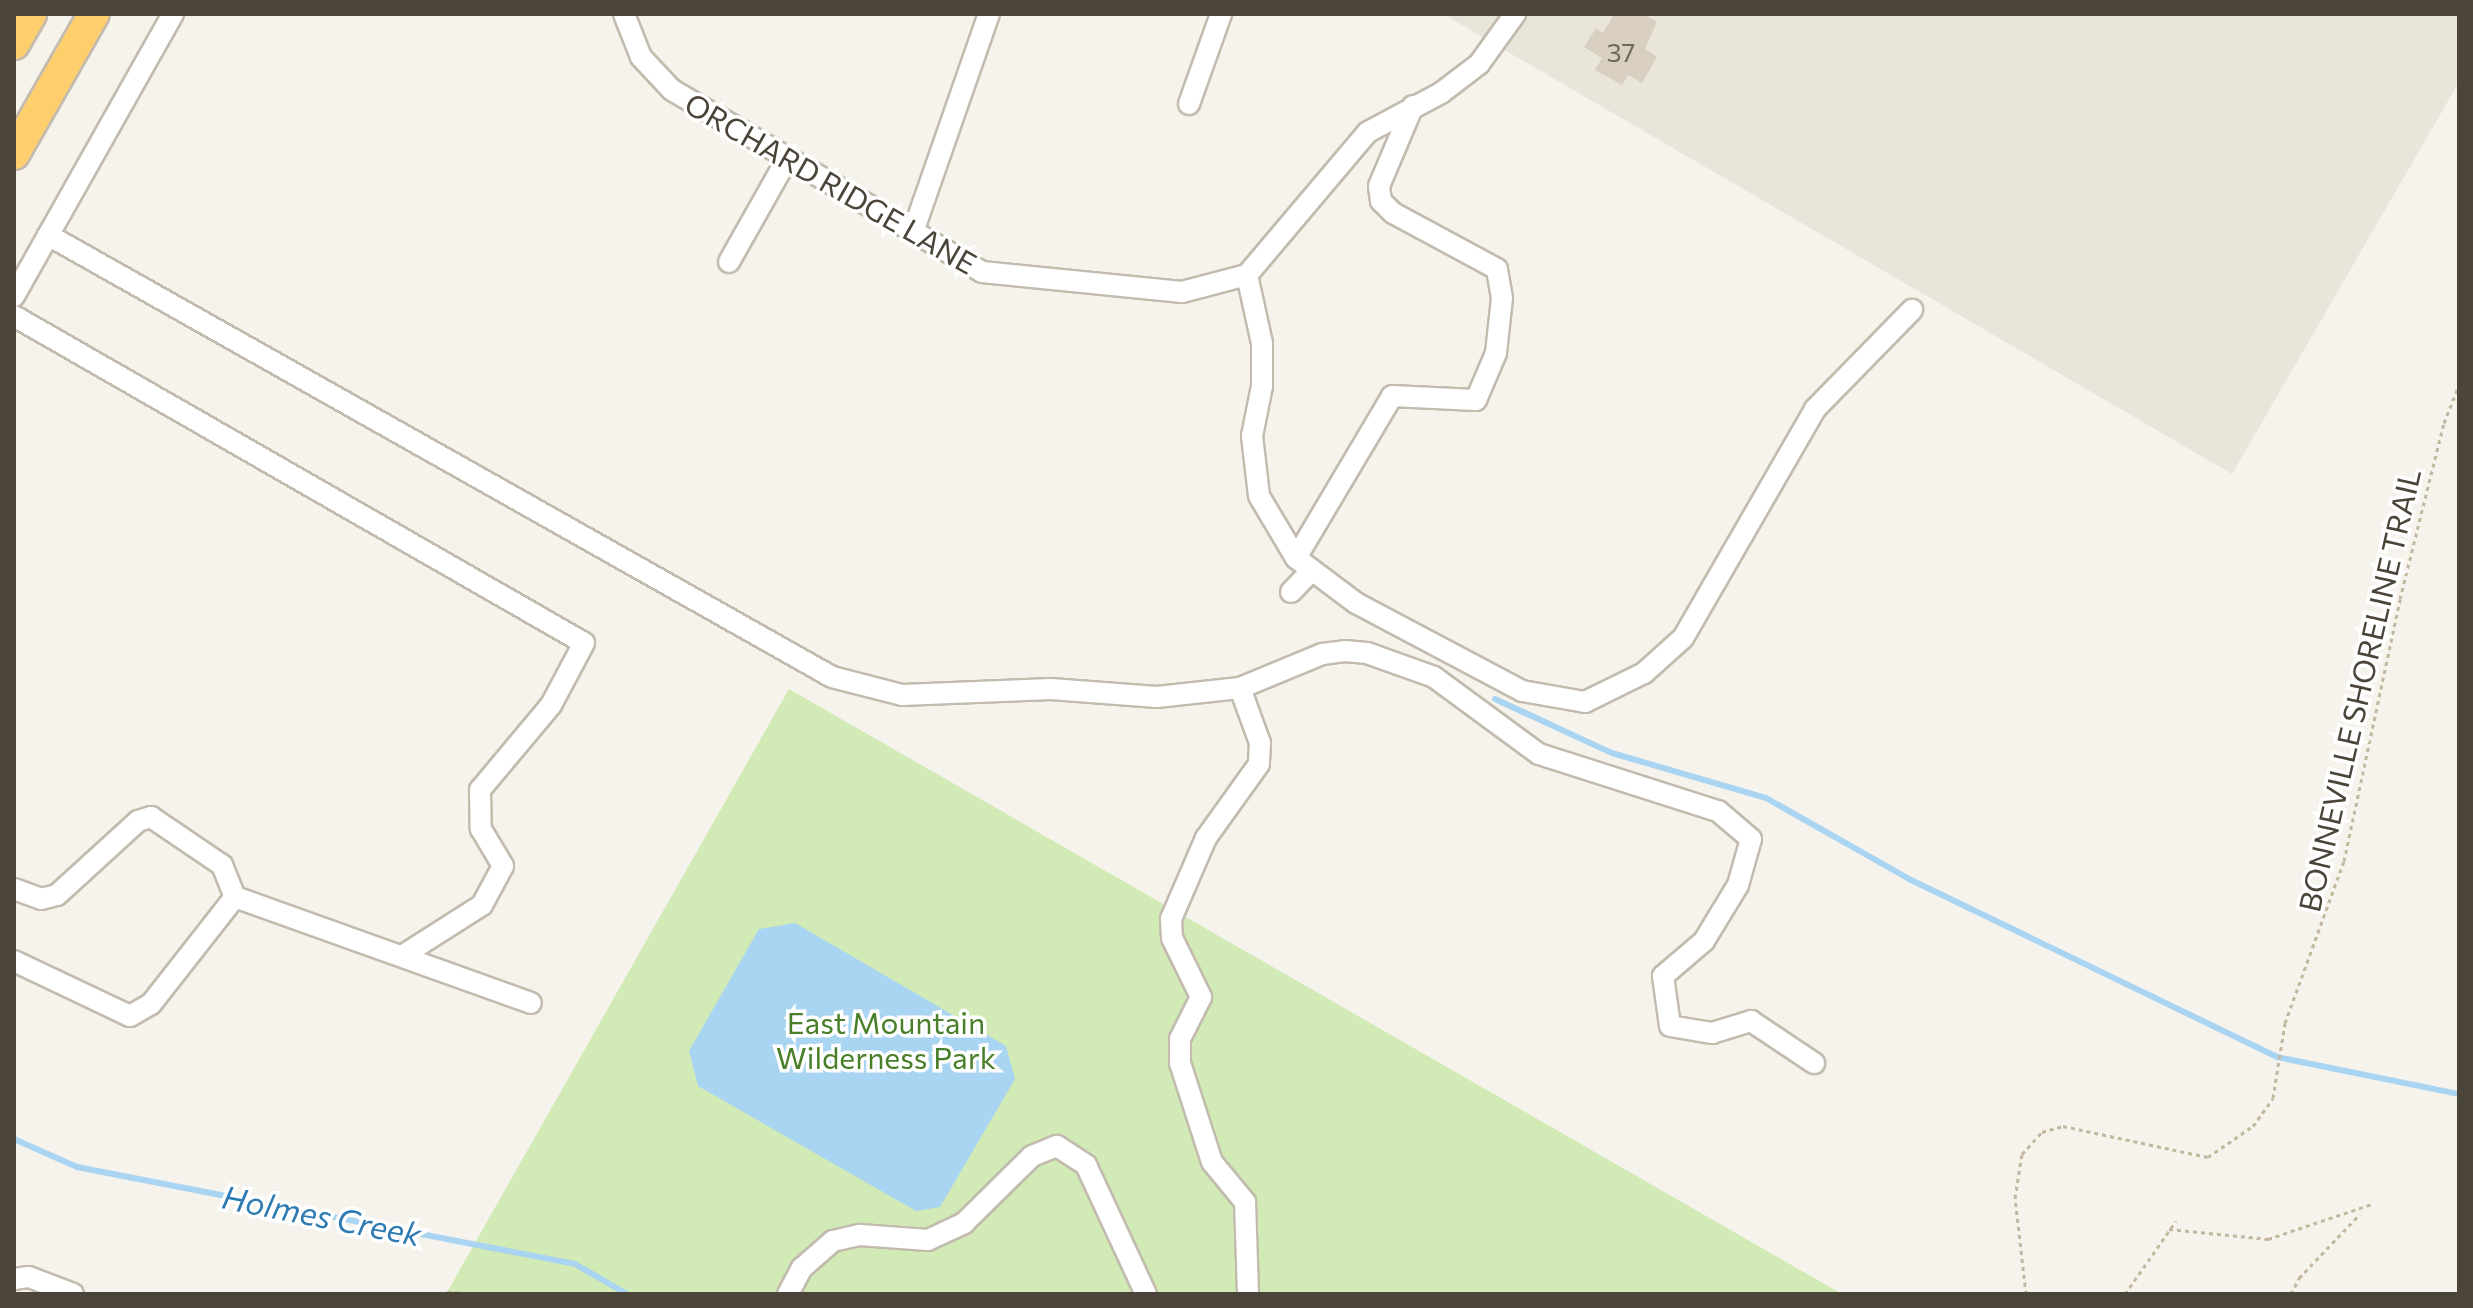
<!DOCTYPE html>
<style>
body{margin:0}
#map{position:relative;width:2473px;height:1308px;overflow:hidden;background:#f6f3ec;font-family:Commissioner,sans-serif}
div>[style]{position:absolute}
.residential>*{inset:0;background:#eae5da}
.green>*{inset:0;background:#d2eab5}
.water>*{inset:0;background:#a9d4f2}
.stream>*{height:6px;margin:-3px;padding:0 3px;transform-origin:3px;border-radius:3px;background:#a9d4f2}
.building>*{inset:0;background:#d8cfc1}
.path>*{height:3px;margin-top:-1.5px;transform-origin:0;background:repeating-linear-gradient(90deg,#c4b79f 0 4px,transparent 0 8px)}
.roads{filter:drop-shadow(2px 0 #c2bbae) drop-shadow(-2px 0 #c2bbae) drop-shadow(0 2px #c2bbae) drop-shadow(0 -2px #c2bbae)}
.minor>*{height:20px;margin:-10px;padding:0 10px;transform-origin:10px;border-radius:10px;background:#fff}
.highway>*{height:30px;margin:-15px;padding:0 15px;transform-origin:15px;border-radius:15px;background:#ffcf6e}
span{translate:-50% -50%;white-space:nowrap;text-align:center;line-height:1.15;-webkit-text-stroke:7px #fff;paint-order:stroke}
.number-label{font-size:26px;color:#6e675b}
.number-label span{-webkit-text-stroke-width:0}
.street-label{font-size:30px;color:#4b4439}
.park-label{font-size:30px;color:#4a7f2a}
.water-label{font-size:32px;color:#2e7ab2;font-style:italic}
.frame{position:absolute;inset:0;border:16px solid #4b4439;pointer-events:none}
</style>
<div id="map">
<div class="residential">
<i style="clip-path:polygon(1443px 14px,2459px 14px,2459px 82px,2232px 474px)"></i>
</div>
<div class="green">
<i style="clip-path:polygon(789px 689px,1842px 1294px,446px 1294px)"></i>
</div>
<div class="water">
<i style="clip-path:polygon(795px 923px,1006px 1046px,1015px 1079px,940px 1207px,916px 1211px,698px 1086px,689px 1051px,759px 929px)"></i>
</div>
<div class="stream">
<i style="left:1495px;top:699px;width:129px;rotate:24.8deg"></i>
<i style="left:1612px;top:753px;width:160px;rotate:16.3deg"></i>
<i style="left:1766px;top:798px;width:164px;rotate:29.5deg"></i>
<i style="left:1909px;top:879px;width:409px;rotate:25.8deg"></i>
<i style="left:2277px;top:1057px;width:186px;rotate:11.5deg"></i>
<i style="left:14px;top:1139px;width:69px;rotate:24deg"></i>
<i style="left:77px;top:1167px;width:507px;rotate:11.02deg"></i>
<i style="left:575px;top:1264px;width:60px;rotate:30deg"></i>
</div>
<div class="building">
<i style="clip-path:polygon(1614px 14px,1644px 14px,1657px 22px,1645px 49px,1657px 57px,1642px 83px,1628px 75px,1622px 85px,1595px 70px,1602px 58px,1584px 47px,1596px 28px,1603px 33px)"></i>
</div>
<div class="path">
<i style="left:2169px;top:1229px;width:100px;rotate:5.8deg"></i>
<i style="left:2268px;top:1239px;width:110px;rotate:-18.6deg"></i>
<i style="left:447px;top:1292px;width:40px;rotate:2.9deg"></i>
<i style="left:2026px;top:1294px;width:97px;rotate:-96.5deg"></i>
<i style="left:2015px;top:1198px;width:45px;rotate:-81deg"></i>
<i style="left:2022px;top:1154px;width:30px;rotate:-48deg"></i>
<i style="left:2042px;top:1132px;width:22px;rotate:-16deg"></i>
<i style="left:2063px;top:1126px;width:148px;rotate:12.1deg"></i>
<i style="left:2208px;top:1157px;width:55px;rotate:-34.6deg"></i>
<i style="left:2253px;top:1126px;width:34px;rotate:-54deg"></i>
<i style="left:2273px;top:1098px;width:76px;rotate:-80.9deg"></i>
<i style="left:2285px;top:1023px;width:172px;rotate:-70deg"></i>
<i style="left:2344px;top:861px;width:268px;rotate:-77.9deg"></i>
<i style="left:2400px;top:599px;width:181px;rotate:-76deg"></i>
<i style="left:2444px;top:423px;width:41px;rotate:-68.5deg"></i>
<i style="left:2125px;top:1294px;width:89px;rotate:-55.1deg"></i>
<i style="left:2291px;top:1294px;width:18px;rotate:-63deg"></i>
<i style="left:2299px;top:1278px;width:88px;rotate:-46.4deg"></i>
</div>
<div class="roads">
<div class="minor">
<i style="left:624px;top:14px;width:46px;rotate:68.4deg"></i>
<i style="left:641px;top:57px;width:45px;rotate:46.8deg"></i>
<i style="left:672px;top:90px;width:359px;rotate:30.4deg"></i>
<i style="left:982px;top:272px;width:201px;rotate:5.7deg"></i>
<i style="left:1182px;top:292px;width:67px;rotate:-14.7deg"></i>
<i style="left:1247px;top:275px;width:187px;rotate:-49.8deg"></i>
<i style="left:1368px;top:132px;width:83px;rotate:-28.1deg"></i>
<i style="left:1441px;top:93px;width:48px;rotate:-37.3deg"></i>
<i style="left:1479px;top:64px;width:62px;rotate:-54.2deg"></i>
<i style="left:1189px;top:104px;width:96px;rotate:-70.4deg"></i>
<i style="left:913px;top:232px;width:231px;rotate:-70.8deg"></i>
<i style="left:48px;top:235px;width:900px;rotate:29.41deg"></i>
<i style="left:832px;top:677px;width:72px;rotate:14.4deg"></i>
<i style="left:902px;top:695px;width:149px;rotate:-2.3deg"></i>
<i style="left:1051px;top:689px;width:106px;rotate:4.3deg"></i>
<i style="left:1157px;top:697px;width:83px;rotate:-6.2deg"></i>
<i style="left:1240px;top:688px;width:89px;rotate:-22.5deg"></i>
<i style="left:1322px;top:654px;width:23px;rotate:-7deg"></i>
<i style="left:1345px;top:651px;width:22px;rotate:5deg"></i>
<i style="left:1367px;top:653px;width:71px;rotate:19.7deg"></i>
<i style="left:1434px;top:677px;width:130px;rotate:36.3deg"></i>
<i style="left:1539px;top:754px;width:188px;rotate:17.7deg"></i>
<i style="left:1718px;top:811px;width:43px;rotate:40.3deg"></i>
<i style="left:1751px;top:839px;width:48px;rotate:105.8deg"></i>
<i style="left:1738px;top:885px;width:66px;rotate:121.3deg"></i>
<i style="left:1704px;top:941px;width:54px;rotate:139.5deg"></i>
<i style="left:1663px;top:976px;width:50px;rotate:82deg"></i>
<i style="left:1670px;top:1026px;width:43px;rotate:9.5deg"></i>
<i style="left:1712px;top:1033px;width:41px;rotate:-17.1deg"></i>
<i style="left:1751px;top:1021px;width:76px;rotate:33.7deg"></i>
<i style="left:729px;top:262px;width:116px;rotate:-60.6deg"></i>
<i style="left:1247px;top:275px;width:70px;rotate:77.6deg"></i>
<i style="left:1262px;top:343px;width:43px;rotate:90deg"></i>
<i style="left:1262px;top:386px;width:51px;rotate:101.3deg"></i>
<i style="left:1252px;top:436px;width:60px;rotate:83.3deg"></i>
<i style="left:1259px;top:496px;width:72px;rotate:59.2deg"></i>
<i style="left:1296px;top:558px;width:75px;rotate:36.9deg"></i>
<i style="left:1356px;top:603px;width:188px;rotate:27.9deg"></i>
<i style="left:1522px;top:691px;width:64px;rotate:9.9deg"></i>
<i style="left:1585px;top:702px;width:66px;rotate:-26.2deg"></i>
<i style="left:1644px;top:673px;width:52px;rotate:-41.9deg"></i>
<i style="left:1683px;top:638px;width:264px;rotate:-60deg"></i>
<i style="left:1815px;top:409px;width:139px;rotate:-45.6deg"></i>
<i style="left:14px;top:296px;width:324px;rotate:-60.6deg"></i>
<i style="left:14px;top:316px;width:657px;rotate:29.84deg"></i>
<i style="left:584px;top:643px;width:70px;rotate:118deg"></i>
<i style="left:551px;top:705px;width:111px;rotate:129.9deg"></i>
<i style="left:480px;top:790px;width:39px;rotate:89deg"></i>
<i style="left:481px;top:829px;width:43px;rotate:59.3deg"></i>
<i style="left:503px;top:866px;width:44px;rotate:118.3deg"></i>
<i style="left:482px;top:905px;width:95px;rotate:147.5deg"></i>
<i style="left:1296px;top:558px;width:188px;rotate:-59.3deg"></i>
<i style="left:1392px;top:396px;width:84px;rotate:2.7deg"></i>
<i style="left:1476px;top:400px;width:51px;rotate:-66.9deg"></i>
<i style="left:1496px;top:353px;width:55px;rotate:-83.8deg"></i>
<i style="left:1502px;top:298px;width:29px;rotate:-100deg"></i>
<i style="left:1497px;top:269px;width:118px;rotate:-151.7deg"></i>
<i style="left:1393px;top:213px;width:17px;rotate:-135deg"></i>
<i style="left:1381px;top:201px;width:15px;rotate:-98deg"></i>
<i style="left:1379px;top:186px;width:87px;rotate:-67deg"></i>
<i style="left:1291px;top:592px;width:30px;rotate:-46deg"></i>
<i style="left:1240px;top:688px;width:59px;rotate:70deg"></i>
<i style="left:1260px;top:743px;width:21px;rotate:93deg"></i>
<i style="left:1259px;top:764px;width:91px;rotate:125.6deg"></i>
<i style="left:1206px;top:838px;width:88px;rotate:113.4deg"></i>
<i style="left:1171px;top:919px;width:19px;rotate:87deg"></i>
<i style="left:1172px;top:938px;width:66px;rotate:63.8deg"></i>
<i style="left:1201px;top:997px;width:47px;rotate:116.6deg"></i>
<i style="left:1180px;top:1039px;width:24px;rotate:90deg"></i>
<i style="left:1180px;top:1063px;width:104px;rotate:72.1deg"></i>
<i style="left:1212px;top:1162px;width:52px;rotate:50.5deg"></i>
<i style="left:1245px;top:1202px;width:92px;rotate:88.1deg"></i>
<i style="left:14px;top:889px;width:29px;rotate:20deg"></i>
<i style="left:41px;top:899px;width:16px;rotate:-14deg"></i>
<i style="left:57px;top:895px;width:110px;rotate:-42.4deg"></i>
<i style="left:138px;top:821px;width:14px;rotate:-17deg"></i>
<i style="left:151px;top:817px;width:86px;rotate:34.1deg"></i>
<i style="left:222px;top:865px;width:35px;rotate:68deg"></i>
<i style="left:14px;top:961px;width:128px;rotate:25.4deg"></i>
<i style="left:130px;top:1016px;width:24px;rotate:-30deg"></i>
<i style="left:151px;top:1004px;width:136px;rotate:-51.9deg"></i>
<i style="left:235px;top:897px;width:314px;rotate:19.7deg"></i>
<i style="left:14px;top:1279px;width:15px;rotate:-8deg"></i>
<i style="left:29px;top:1277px;width:47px;rotate:21.1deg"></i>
<i style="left:788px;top:1294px;width:30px;rotate:-62deg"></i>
<i style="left:802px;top:1268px;width:41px;rotate:-41.1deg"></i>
<i style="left:833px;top:1241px;width:28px;rotate:-13deg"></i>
<i style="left:860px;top:1235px;width:68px;rotate:4.2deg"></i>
<i style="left:928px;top:1240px;width:40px;rotate:-25deg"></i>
<i style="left:964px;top:1223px;width:95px;rotate:-44.6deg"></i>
<i style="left:1032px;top:1156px;width:27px;rotate:-22deg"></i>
<i style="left:1057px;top:1146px;width:35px;rotate:33deg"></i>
<i style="left:1086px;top:1165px;width:142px;rotate:65.1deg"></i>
</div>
<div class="highway">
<i style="left:14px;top:44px;width:34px;rotate:-60deg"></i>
<i style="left:14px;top:154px;width:161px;rotate:-60.3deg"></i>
</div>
</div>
<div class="number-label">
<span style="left:1621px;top:52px">37</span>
</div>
<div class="street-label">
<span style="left:831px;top:183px;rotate:30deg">ORCHARD RIDGE LANE</span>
<span style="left:2359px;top:690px;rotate:-77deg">BONNEVILLE SHORELINE TRAIL</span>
</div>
<div class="park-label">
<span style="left:886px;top:1039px">East Mountain<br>Wilderness Park</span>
</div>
<div class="water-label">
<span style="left:322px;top:1215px;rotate:11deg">Holmes Creek</span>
</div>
<div class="frame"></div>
</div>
